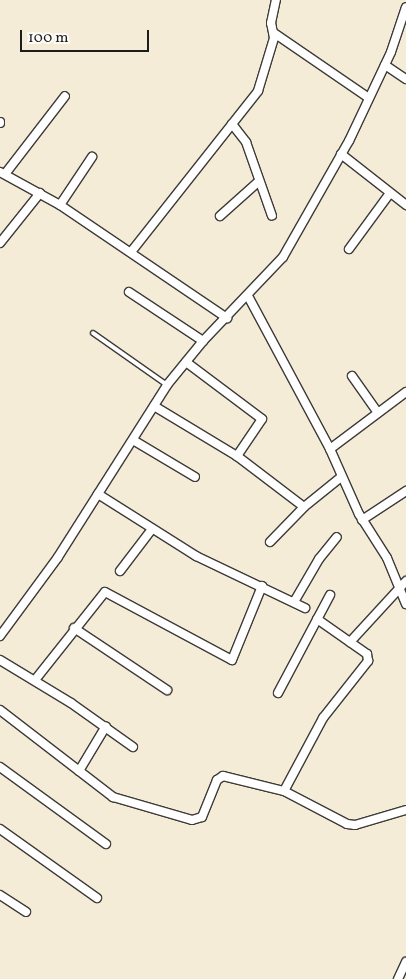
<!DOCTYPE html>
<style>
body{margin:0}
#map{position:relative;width:406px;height:979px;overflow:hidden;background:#f5ecd8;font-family:Vollkorn,serif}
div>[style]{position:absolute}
.roads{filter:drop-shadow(1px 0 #3d3b38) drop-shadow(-1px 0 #3d3b38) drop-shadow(0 1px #3d3b38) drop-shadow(0 -1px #3d3b38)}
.service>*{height:4px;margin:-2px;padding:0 2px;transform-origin:2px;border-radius:2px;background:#fff}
.minor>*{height:8px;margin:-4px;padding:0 4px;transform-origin:4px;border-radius:4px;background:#fff}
span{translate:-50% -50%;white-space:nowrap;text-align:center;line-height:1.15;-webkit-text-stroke:4px #fdfcf7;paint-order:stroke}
.scale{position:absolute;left:20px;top:30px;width:129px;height:22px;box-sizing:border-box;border:2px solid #1c1c1c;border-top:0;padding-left:6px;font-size:15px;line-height:18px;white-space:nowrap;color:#1c1c1c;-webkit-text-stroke:4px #fdfcf7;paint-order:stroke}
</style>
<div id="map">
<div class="roads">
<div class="service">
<i style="left:93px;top:333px;width:90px;rotate:35.1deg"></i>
</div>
<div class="minor">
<i style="left:274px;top:33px;width:115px;rotate:34.4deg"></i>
<i style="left:385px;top:65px;width:25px;rotate:34deg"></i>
<i style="left:0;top:123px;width:1px;rotate:-90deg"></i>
<i style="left:232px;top:124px;width:23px;rotate:52deg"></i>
<i style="left:246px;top:142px;width:78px;rotate:70.6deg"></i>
<i style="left:341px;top:154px;width:83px;rotate:38.1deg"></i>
<i style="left:0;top:172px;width:68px;rotate:28.8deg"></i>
<i style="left:60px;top:205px;width:202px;rotate:34.1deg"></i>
<i style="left:5px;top:174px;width:98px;rotate:-52.4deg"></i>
<i style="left:60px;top:205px;width:58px;rotate:-56.3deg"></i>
<i style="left:220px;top:216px;width:51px;rotate:-41.8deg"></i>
<i style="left:0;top:243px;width:64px;rotate:-51.3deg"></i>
<i style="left:349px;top:249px;width:69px;rotate:-53.8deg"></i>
<i style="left:131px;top:252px;width:205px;rotate:-51.7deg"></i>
<i style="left:258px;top:91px;width:55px;rotate:-73.2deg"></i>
<i style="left:274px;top:38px;width:15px;rotate:-101deg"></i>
<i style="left:271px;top:23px;width:24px;rotate:-78deg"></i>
<i style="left:129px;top:292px;width:89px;rotate:33.5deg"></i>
<i style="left:248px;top:296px;width:174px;rotate:61.8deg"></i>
<i style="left:330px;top:449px;width:71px;rotate:66deg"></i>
<i style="left:359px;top:514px;width:52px;rotate:57.5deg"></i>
<i style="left:387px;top:558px;width:50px;rotate:67.6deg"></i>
<i style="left:186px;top:362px;width:95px;rotate:36.9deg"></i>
<i style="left:262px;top:419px;width:45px;rotate:124deg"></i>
<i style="left:352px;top:376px;width:45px;rotate:54.9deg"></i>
<i style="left:154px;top:406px;width:97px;rotate:31.1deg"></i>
<i style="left:237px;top:456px;width:84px;rotate:37.3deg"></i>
<i style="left:133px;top:440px;width:72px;rotate:30.8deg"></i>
<i style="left:330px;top:449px;width:95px;rotate:-36.9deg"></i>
<i style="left:98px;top:494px;width:116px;rotate:32.3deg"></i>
<i style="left:196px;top:556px;width:121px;rotate:25.5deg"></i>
<i style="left:362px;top:520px;width:53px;rotate:-33.4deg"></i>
<i style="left:270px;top:542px;width:49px;rotate:-45.8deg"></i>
<i style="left:304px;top:507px;width:48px;rotate:-39deg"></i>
<i style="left:120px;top:571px;width:53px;rotate:-52.7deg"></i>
<i style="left:294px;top:602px;width:50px;rotate:-59.8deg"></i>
<i style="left:319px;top:559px;width:28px;rotate:-51deg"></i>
<i style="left:74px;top:628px;width:112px;rotate:33.7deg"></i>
<i style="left:0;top:636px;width:98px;rotate:-53.7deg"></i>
<i style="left:58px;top:557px;width:204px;rotate:-57.6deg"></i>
<i style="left:167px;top:385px;width:57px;rotate:-50.7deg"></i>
<i style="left:203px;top:341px;width:116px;rotate:-46.4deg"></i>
<i style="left:283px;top:257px;width:133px;rotate:-60.4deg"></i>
<i style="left:349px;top:141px;width:98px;rotate:-64.7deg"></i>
<i style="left:391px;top:52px;width:47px;rotate:-71.6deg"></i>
<i style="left:350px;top:642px;width:83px;rotate:-47.4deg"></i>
<i style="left:0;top:660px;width:83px;rotate:31.2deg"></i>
<i style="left:71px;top:703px;width:76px;rotate:35.4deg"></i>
<i style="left:35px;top:680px;width:112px;rotate:-51.5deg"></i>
<i style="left:105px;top:592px;width:144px;rotate:28.2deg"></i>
<i style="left:232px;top:660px;width:80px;rotate:-67.9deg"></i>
<i style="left:278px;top:693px;width:111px;rotate:-62deg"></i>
<i style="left:0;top:710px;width:143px;rotate:37.6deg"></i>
<i style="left:113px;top:797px;width:82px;rotate:16.2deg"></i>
<i style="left:192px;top:820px;width:10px;rotate:-17deg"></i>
<i style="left:202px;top:817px;width:40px;rotate:-68deg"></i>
<i style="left:217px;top:780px;width:7px;rotate:-34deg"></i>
<i style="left:223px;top:776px;width:63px;rotate:13.8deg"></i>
<i style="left:284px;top:791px;width:71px;rotate:27.6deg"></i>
<i style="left:347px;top:824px;width:8px;rotate:7deg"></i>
<i style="left:355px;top:825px;width:53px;rotate:-16.4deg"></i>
<i style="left:0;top:767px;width:131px;rotate:36deg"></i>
<i style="left:79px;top:771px;width:52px;rotate:-59deg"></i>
<i style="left:284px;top:791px;width:83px;rotate:-61.9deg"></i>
<i style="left:323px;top:718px;width:73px;rotate:-51.7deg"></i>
<i style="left:368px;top:661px;width:7px;rotate:-98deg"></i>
<i style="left:367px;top:654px;width:61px;rotate:-145deg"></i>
<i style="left:0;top:829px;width:119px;rotate:35.4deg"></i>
<i style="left:0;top:895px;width:31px;rotate:33deg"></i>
<i style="left:398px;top:979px;width:19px;rotate:-65deg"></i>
</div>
</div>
<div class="scale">100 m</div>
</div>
